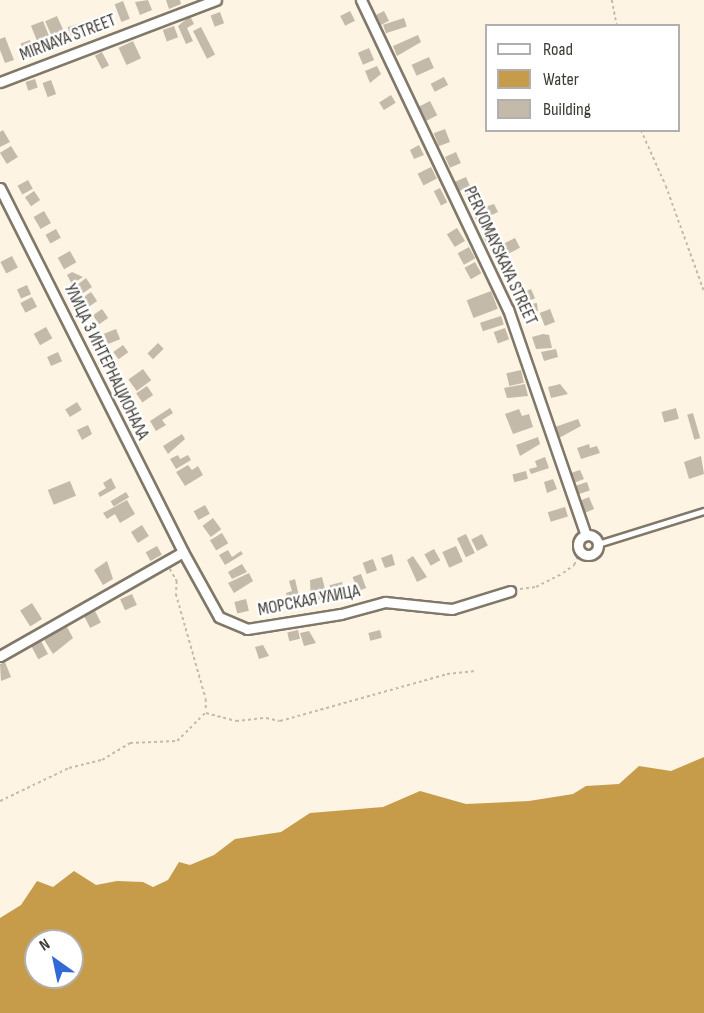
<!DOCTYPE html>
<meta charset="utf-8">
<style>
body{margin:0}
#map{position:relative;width:704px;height:1013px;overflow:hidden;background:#fdf4e3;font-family:"Sofia Sans Condensed",sans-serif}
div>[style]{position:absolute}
.water>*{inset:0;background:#c69c4a}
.building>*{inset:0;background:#c3baaa;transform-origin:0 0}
.path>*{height:1.5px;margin-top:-0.75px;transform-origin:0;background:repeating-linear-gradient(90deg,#c3bcae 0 3px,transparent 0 6px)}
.roads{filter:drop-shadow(2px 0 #807869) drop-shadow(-2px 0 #807869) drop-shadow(0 2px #807869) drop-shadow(0 -2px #807869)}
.service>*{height:4.5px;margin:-2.25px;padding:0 2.25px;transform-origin:2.25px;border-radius:2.25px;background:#fff}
.minor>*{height:9px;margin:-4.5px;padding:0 4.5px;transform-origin:4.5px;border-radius:4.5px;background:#fff}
.minor>.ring{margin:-4.5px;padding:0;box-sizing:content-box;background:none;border:9px solid #fff;border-radius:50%}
span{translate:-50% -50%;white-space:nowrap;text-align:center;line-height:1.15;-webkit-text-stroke:5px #fff;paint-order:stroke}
.street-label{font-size:18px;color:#3e3a34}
.legend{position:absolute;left:485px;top:24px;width:195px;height:108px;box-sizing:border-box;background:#fff;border:2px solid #b2b0ae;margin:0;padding:8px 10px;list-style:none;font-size:18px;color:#3e3a34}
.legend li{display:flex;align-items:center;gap:12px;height:30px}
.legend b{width:30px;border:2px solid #b2b0ae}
.north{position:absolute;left:24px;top:929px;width:60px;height:60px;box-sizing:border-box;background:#fff;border:2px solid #b2b0ae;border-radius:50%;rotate:327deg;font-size:16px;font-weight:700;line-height:24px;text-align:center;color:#3e3a34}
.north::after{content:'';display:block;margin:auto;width:21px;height:27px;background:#3368d7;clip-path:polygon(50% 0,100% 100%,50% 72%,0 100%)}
</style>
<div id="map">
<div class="water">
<i style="clip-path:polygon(evenodd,704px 757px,704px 1013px,0 1013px,0 918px,21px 905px,37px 881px,53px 887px,74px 871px,96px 885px,117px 881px,143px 882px,153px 887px,168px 880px,179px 862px,190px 865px,214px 855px,235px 839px,281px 832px,310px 813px,383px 807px,420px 791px,466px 804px,529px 801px,573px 794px,586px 786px,619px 784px,639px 766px,671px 771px,704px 757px,36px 941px,72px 941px,72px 977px,36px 977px,36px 941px)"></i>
</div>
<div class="building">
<i style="clip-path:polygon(148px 0,152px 10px,140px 15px,135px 2px)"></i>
<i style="clip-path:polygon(166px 0,180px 0,181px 4px,169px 9px)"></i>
<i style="left:123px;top:1px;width:19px;height:9px;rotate:69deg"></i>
<i style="left:350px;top:11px;width:11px;height:11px;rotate:63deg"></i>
<i style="left:384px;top:11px;width:11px;height:9px;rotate:63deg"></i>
<i style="left:220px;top:12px;width:12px;height:10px;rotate:70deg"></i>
<i style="left:101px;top:15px;width:15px;height:14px;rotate:67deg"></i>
<i style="left:57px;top:16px;width:17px;height:13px;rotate:66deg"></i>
<i style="clip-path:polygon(190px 16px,194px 24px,187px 28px,193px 41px,186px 44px,178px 26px)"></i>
<i style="left:404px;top:18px;width:9px;height:22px;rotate:72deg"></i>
<i style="left:43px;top:21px;width:18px;height:13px;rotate:68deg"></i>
<i style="left:81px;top:23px;width:13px;height:14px;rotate:72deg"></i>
<i style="left:174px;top:26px;width:12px;height:12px;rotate:70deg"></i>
<i style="left:201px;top:27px;width:31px;height:9px;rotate:63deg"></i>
<i style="clip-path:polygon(418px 35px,421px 42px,397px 56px,393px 46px)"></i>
<i style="clip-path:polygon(5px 37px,14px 60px,5px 63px,0 50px,0 39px)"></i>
<i style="left:30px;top:40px;width:14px;height:10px;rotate:69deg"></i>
<i style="left:133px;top:41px;width:19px;height:16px;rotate:65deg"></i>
<i style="left:369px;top:48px;width:13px;height:12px;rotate:67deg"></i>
<i style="left:102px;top:52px;width:15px;height:8px;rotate:62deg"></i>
<i style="left:429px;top:57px;width:12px;height:19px;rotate:66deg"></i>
<i style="clip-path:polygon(377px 66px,381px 74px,370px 83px,365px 71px)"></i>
<i style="left:444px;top:77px;width:9px;height:15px;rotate:63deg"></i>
<i style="left:35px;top:79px;width:9px;height:10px;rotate:72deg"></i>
<i style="left:51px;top:80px;width:15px;height:9px;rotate:70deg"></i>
<i style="left:391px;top:95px;width:9px;height:14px;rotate:58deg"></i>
<i style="left:430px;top:101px;width:16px;height:12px;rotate:63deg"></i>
<i style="left:445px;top:129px;width:14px;height:12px;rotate:69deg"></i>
<i style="clip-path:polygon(3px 130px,10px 142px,0 147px,0 132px)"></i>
<i style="clip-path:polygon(419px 145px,424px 155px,414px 159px,410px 150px)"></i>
<i style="left:11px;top:146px;width:13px;height:13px;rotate:58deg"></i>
<i style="left:456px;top:152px;width:12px;height:12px;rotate:66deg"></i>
<i style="left:431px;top:167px;width:13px;height:15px;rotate:63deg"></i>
<i style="left:466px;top:177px;width:10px;height:13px;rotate:66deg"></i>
<i style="left:28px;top:180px;width:10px;height:12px;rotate:61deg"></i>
<i style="left:476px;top:187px;width:9px;height:11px;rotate:63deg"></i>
<i style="left:440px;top:188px;width:16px;height:7px;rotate:63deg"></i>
<i style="left:34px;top:191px;width:11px;height:11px;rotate:56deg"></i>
<i style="clip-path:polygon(494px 204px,498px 212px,477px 222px,472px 211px)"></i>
<i style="left:44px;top:211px;width:14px;height:12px;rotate:60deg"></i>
<i style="left:457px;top:228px;width:15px;height:12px;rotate:58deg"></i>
<i style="left:56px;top:229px;width:10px;height:12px;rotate:61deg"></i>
<i style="left:494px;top:229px;width:12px;height:13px;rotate:66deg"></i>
<i style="left:515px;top:238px;width:11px;height:14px;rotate:63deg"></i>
<i style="left:469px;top:247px;width:13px;height:13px;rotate:61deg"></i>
<i style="left:70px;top:251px;width:13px;height:14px;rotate:61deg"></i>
<i style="left:12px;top:256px;width:13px;height:13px;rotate:63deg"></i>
<i style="left:475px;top:262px;width:13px;height:12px;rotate:61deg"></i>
<i style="clip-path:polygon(72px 272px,83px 277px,72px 284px,67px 275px)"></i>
<i style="clip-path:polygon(86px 278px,92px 287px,77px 297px,72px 289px)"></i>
<i style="left:27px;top:285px;width:10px;height:11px;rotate:66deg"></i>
<i style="left:531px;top:289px;width:10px;height:14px;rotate:66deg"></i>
<i style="left:491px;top:291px;width:19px;height:26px;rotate:69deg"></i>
<i style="left:91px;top:292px;width:11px;height:11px;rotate:56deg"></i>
<i style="left:32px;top:297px;width:11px;height:13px;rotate:63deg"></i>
<i style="left:537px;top:303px;width:8px;height:19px;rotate:83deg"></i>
<i style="left:102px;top:309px;width:11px;height:11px;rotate:56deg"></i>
<i style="left:550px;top:309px;width:14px;height:11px;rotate:69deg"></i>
<i style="left:501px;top:316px;width:9px;height:22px;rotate:72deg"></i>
<i style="left:46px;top:327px;width:13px;height:14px;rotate:61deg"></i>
<i style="left:505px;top:328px;width:12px;height:12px;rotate:70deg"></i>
<i style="left:116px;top:329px;width:11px;height:13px;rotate:68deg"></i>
<i style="clip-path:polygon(543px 334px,549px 335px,552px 348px,536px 349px,532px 337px)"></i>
<i style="left:158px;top:343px;width:8px;height:15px;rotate:45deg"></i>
<i style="left:123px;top:345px;width:9px;height:12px;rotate:54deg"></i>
<i style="clip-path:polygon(556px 349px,558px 357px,544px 361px,541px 352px)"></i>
<i style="left:58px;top:352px;width:10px;height:12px;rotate:66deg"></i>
<i style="left:143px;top:369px;width:14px;height:18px;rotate:54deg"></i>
<i style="left:521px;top:370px;width:13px;height:15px;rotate:77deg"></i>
<i style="clip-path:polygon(525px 384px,528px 396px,507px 398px,504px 388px)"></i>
<i style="clip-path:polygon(560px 384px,568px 394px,551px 398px,548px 387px)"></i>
<i style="left:147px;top:386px;width:11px;height:13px;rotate:56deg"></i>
<i style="left:77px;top:402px;width:9px;height:14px;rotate:58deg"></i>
<i style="clip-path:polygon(170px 408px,173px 413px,162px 420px,166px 425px,156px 431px,150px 421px)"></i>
<i style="left:676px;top:408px;width:11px;height:15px;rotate:75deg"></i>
<i style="clip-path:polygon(519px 409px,522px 416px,529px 414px,533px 427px,513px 434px,505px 414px)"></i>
<i style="left:693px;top:413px;width:26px;height:6px;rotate:74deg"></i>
<i style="clip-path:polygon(578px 419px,581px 426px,559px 438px,555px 427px)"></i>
<i style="clip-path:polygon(88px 425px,92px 434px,82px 440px,77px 430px)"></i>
<i style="clip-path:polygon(182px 434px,185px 439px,168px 454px,163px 446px)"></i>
<i style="clip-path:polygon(538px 437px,540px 444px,520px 456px,516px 445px)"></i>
<i style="clip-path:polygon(589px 444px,590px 448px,597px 446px,600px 453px,581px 459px,577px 448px)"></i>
<i style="clip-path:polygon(178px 455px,180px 459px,188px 455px,191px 460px,176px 469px,170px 459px)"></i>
<i style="clip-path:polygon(701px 456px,704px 474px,689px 479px,684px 462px)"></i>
<i style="clip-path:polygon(545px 457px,549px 468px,531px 474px,529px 469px,537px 467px,535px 461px)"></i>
<i style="clip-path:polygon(188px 465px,192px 470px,198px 466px,203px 475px,185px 486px,176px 472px)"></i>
<i style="clip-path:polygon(580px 470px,584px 479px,574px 483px,571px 473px)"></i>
<i style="left:526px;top:471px;width:8px;height:14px;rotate:76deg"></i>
<i style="clip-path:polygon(111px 478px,116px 488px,100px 497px,98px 493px,106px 488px,103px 483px)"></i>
<i style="clip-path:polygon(553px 479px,557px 489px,547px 493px,544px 482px)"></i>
<i style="left:70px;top:481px;width:16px;height:24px;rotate:68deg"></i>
<i style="left:587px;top:482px;width:9px;height:12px;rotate:72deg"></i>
<i style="left:126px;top:492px;width:6px;height:18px;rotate:59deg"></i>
<i style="left:589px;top:497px;width:13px;height:13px;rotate:67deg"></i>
<i style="clip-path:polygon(127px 500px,135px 514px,120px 523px,115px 514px,107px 519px,103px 513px)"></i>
<i style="left:205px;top:505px;width:10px;height:13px;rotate:61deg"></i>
<i style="left:565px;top:507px;width:10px;height:18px;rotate:73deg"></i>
<i style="left:213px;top:518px;width:14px;height:13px;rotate:54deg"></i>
<i style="left:142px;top:525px;width:13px;height:13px;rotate:58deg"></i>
<i style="left:222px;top:533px;width:12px;height:14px;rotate:59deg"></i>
<i style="left:466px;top:534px;width:21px;height:10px;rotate:65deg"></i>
<i style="left:482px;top:534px;width:13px;height:12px;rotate:63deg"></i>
<i style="left:157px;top:546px;width:10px;height:13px;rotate:61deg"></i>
<i style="left:456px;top:546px;width:17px;height:15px;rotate:66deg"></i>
<i style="left:434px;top:549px;width:13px;height:11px;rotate:61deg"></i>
<i style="clip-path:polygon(228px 550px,232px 557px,241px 551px,243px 554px,225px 565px,219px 555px)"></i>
<i style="clip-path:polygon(392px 554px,395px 565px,385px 568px,381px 558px)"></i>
<i style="clip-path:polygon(413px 556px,427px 577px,417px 582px,407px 560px)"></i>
<i style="left:373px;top:559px;width:12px;height:11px;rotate:70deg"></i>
<i style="clip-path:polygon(107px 561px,113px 579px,103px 585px,94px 570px)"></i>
<i style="clip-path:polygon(242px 564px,247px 572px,232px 579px,228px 572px)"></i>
<i style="clip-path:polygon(249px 573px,253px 581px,234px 593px,228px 583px)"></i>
<i style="left:361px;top:574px;width:15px;height:9px;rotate:70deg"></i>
<i style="clip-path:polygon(322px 577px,327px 597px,311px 602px,310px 580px)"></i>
<i style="clip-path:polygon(295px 579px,301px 605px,290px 608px,286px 593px,292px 591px,289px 581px)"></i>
<i style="left:342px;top:582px;width:11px;height:13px;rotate:75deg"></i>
<i style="left:132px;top:594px;width:12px;height:13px;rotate:66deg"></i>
<i style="left:246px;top:599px;width:12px;height:12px;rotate:76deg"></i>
<i style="left:32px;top:603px;width:19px;height:14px;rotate:58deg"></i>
<i style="left:95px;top:611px;width:13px;height:12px;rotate:63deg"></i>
<i style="clip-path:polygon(67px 627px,73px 638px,53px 654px,43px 638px)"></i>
<i style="left:298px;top:630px;width:9px;height:11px;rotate:77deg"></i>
<i style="left:380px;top:630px;width:8px;height:12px;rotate:76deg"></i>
<i style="clip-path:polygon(309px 631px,316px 643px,304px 646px,300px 633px)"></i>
<i style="left:40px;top:639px;width:17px;height:11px;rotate:62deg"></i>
<i style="clip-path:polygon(263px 645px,269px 656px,259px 659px,255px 647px)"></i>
<i style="clip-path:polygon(5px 662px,11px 677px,1px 681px,0 664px)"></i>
</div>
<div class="path">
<i style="left:612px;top:0;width:26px;rotate:79deg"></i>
<i style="left:641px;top:130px;width:61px;rotate:65.9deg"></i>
<i style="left:666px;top:186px;width:112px;rotate:70.1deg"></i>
<i style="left:170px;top:569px;width:14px;rotate:60deg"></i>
<i style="left:177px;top:581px;width:13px;rotate:94deg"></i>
<i style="left:176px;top:594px;width:109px;rotate:74.1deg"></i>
<i style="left:206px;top:699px;width:12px;rotate:90deg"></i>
<i style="left:520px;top:589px;width:16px;rotate:-7deg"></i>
<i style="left:536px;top:587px;width:30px;rotate:-27deg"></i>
<i style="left:563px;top:573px;width:14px;rotate:-36deg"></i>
<i style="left:574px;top:565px;width:15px;rotate:-67deg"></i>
<i style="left:206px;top:713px;width:31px;rotate:15deg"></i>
<i style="left:236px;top:721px;width:30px;rotate:-6deg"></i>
<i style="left:266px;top:718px;width:14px;rotate:12deg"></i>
<i style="left:280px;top:721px;width:173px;rotate:-15.7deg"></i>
<i style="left:447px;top:674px;width:29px;rotate:-6deg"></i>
<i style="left:0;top:801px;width:76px;rotate:-25.6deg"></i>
<i style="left:69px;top:768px;width:34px;rotate:-14deg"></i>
<i style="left:102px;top:760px;width:33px;rotate:-31deg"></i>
<i style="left:130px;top:743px;width:47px;rotate:-2.4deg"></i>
<i style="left:177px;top:741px;width:40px;rotate:-45deg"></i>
</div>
<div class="roads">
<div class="service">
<i style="left:598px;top:544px;width:111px;rotate:-17.3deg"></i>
</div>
<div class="minor">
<i style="left:361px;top:0;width:342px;rotate:64.6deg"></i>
<i style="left:508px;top:309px;width:239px;rotate:71deg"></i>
<i style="left:0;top:82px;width:231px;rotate:-20.8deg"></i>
<i style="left:0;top:188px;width:407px;rotate:63.3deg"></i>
<i class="ring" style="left:578px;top:535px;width:11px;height:11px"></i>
<i style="left:0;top:656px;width:210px;rotate:-29.6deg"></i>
<i style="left:183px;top:552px;width:74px;rotate:61deg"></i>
<i style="left:219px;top:617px;width:30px;rotate:23deg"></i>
<i style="left:247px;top:629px;width:95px;rotate:-9.1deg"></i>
<i style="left:341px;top:614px;width:46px;rotate:-15.3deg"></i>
<i style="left:385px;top:602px;width:67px;rotate:6deg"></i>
<i style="left:452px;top:609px;width:61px;rotate:-17.2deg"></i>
</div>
</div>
<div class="street-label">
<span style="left:68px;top:38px;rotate:-21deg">MIRNAYA STREET</span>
<span style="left:500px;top:256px;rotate:65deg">PERVOMAYSKAYA STREET</span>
<span style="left:106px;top:362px;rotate:64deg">УЛИЦА 3 ИНТЕРНАЦИОНАЛА</span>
<span style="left:309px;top:601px;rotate:-11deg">МОРСКАЯ УЛИЦА</span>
</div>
<ul class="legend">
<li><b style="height:8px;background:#fff"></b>Road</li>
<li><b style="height:16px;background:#c69c4a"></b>Water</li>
<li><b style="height:16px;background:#c3baaa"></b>Building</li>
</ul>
<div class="north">N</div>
</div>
